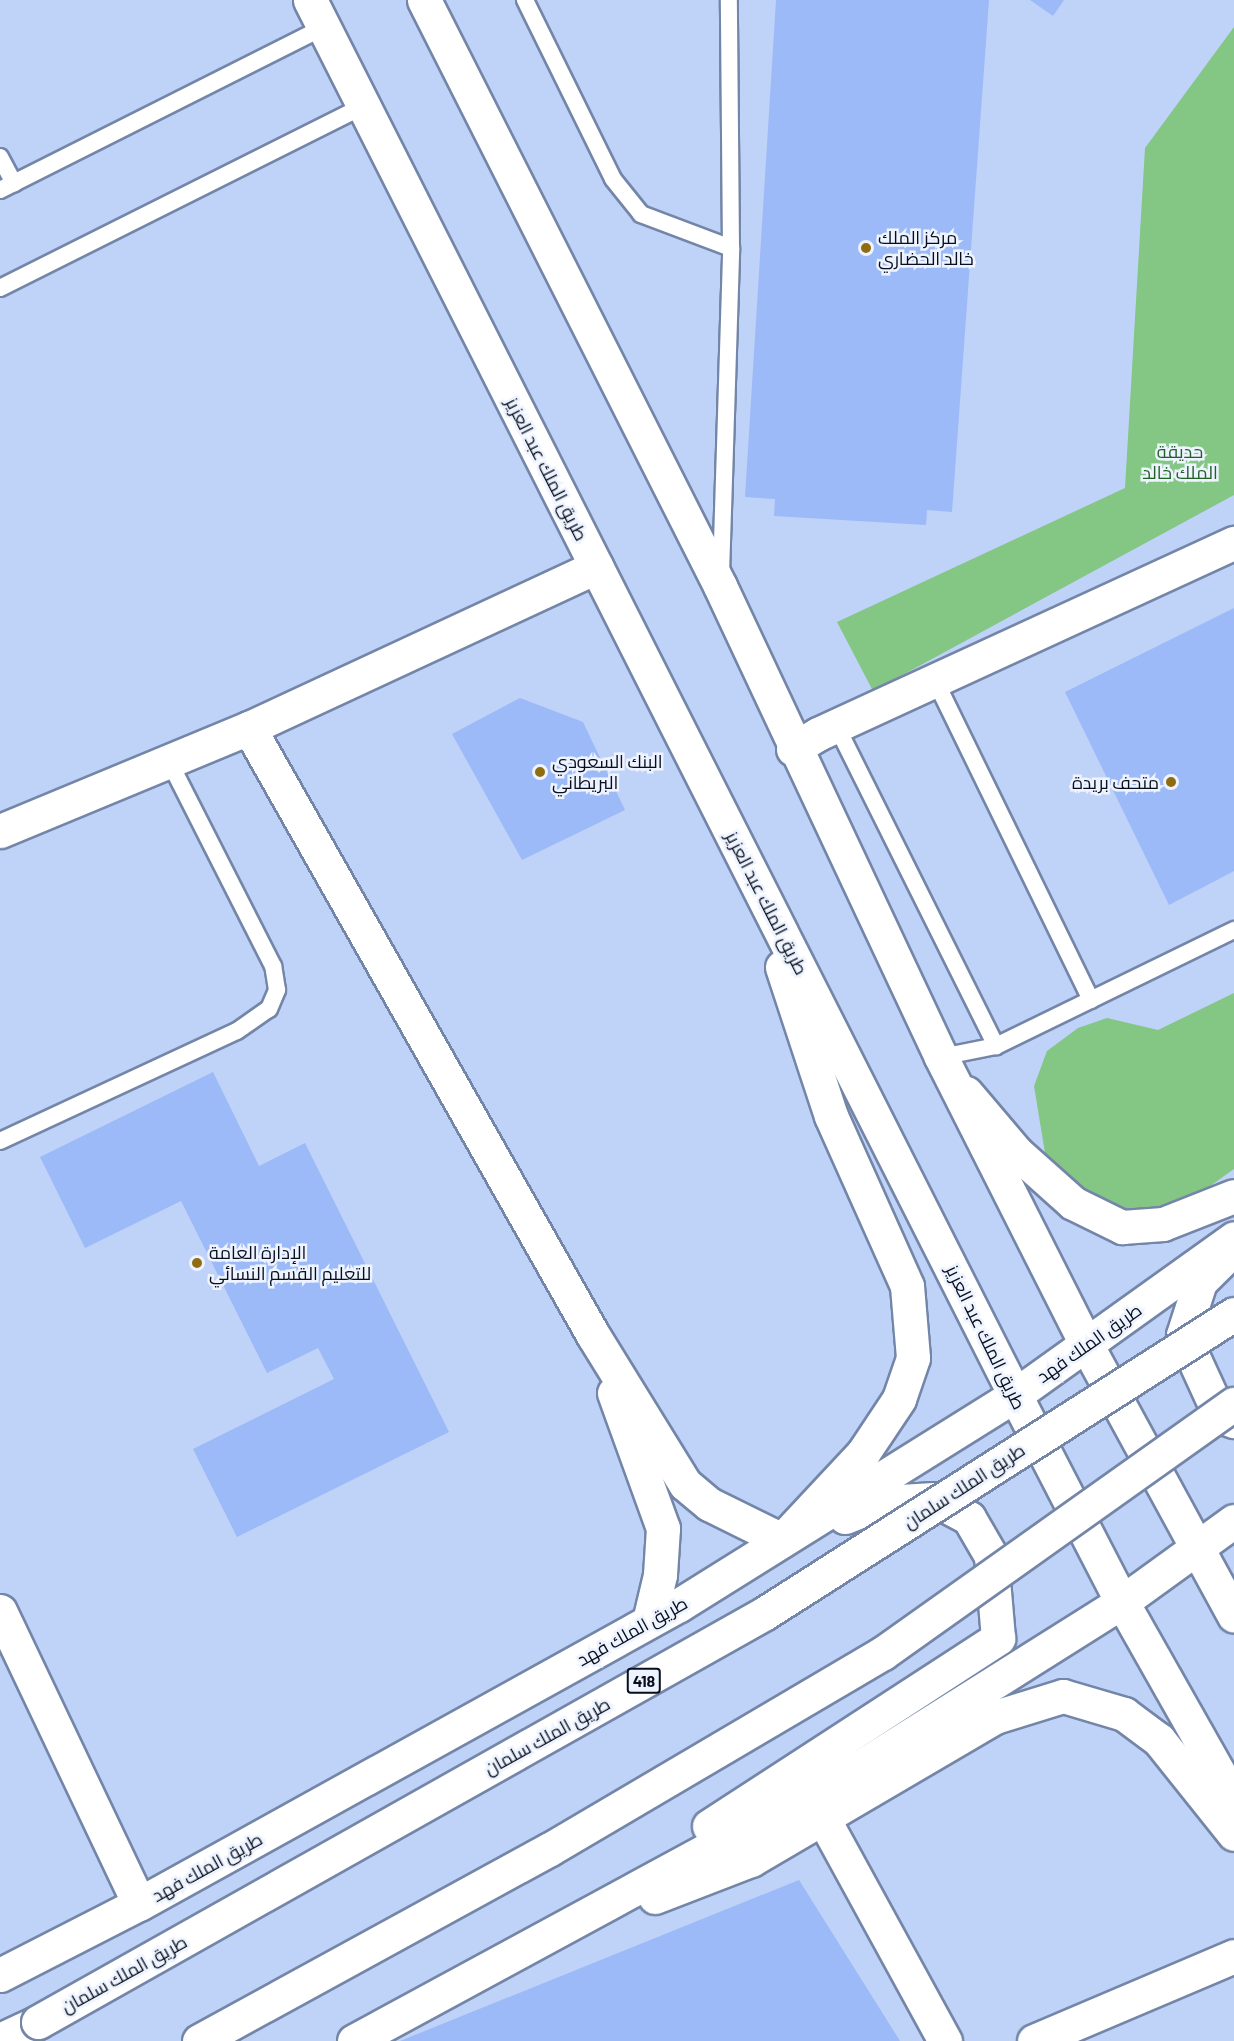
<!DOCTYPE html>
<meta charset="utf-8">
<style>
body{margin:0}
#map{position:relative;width:1234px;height:2041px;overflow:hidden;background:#bfd2f8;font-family:Barlow,Cairo,sans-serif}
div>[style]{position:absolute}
.green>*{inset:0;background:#84c684}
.building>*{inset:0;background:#9cbaf7}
.roads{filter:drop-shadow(2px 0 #7486a8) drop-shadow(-2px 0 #7486a8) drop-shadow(0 2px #7486a8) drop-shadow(0 -2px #7486a8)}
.lane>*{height:16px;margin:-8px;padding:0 8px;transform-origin:8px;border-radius:8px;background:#fff}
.street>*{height:33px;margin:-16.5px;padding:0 16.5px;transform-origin:16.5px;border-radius:16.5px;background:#fff}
.primary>*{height:33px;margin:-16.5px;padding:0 16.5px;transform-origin:16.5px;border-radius:16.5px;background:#fff}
.highway>*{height:33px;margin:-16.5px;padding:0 16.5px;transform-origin:16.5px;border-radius:16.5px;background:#fff}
.bridges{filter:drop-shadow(2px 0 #7486a8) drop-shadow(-2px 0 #7486a8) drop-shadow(0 2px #7486a8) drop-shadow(0 -2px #7486a8)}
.highway-bridge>*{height:33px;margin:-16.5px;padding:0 16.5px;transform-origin:16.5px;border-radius:16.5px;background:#fff}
.dots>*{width:16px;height:16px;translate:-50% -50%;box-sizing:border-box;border:3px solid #edf3ff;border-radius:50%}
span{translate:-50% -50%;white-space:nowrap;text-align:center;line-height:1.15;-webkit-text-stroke:5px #edf3ff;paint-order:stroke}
.shield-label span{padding:2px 4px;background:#edf3ff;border:2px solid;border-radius:4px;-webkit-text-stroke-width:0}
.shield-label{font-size:16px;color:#080e1b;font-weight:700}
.poi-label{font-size:18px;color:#080e1b}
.left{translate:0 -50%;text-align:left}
.right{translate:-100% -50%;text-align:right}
.park-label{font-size:18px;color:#226125}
.street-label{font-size:18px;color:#080e1b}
</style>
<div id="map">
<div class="green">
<i style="clip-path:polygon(1234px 27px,1234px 495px,873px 691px,837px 622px,1125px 488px,1145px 148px)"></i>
<i style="clip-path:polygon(1234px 993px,1234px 1169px,1172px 1213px,1121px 1215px,1056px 1180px,1045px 1153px,1034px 1086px,1047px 1051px,1078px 1028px,1107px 1018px,1158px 1030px)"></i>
</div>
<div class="building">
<i style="clip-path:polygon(776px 0,989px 0,952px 512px,927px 510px,926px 525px,774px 516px,775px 499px,745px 497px)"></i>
<i style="clip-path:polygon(1030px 0,1064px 0,1053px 16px)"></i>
<i style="clip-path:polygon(1234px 608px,1234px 871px,1169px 905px,1065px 692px)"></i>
<i style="clip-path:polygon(520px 698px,583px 722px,625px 810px,522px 860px,452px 734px)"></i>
<i style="clip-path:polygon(213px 1072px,259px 1166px,305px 1143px,449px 1432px,237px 1537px,193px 1449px,334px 1379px,318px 1348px,267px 1373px,181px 1201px,85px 1248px,40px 1157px)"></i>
<i style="clip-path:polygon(799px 1880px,900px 2041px,400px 2041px)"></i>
</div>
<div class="roads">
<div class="lane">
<i style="left:525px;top:0;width:199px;rotate:63.8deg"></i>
<i style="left:613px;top:179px;width:45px;rotate:51.3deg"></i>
<i style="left:641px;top:214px;width:96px;rotate:20.7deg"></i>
<i style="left:0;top:157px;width:30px;rotate:62deg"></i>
<i style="left:0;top:190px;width:363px;rotate:-26.7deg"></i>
<i style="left:0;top:288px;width:407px;rotate:-26.6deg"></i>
<i style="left:721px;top:574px;width:326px;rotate:-88.2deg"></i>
<i style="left:731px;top:248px;width:248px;rotate:-90.5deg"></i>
<i style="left:935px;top:680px;width:356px;rotate:64deg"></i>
<i style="left:836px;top:725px;width:359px;rotate:63.5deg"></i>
<i style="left:941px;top:1057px;width:56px;rotate:-11.3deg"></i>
<i style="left:996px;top:1046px;width:265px;rotate:-26deg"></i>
<i style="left:0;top:1141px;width:261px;rotate:-24.9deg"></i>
<i style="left:237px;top:1031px;width:39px;rotate:-35deg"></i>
<i style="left:269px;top:1009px;width:21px;rotate:-67deg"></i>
<i style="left:277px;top:990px;width:24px;rotate:-99deg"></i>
<i style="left:273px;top:966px;width:230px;rotate:-116.9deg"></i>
</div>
<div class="street">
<i style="left:249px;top:728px;width:698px;rotate:60.46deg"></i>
<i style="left:593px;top:1335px;width:175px;rotate:58.3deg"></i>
<i style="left:685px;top:1484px;width:31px;rotate:40deg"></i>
<i style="left:709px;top:1504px;width:81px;rotate:26.3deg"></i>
<i style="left:793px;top:749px;width:29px;rotate:-31deg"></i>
<i style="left:818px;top:734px;width:458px;rotate:-24.7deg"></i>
<i style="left:0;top:831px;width:269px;rotate:-22.5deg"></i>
<i style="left:249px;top:728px;width:383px;rotate:-24.9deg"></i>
<i style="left:614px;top:1393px;width:144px;rotate:70.1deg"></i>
<i style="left:663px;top:1528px;width:47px;rotate:93.7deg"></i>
<i style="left:660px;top:1575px;width:47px;rotate:103.4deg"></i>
<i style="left:0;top:1611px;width:324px;rotate:64.6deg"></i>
<i style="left:824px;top:1820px;width:252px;rotate:61.3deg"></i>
<i style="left:1034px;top:2041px;width:217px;rotate:-23deg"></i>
</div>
<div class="primary">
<i style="left:966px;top:1093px;width:77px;rotate:49.7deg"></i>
<i style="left:1016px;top:1152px;width:76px;rotate:41.8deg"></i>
<i style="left:1073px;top:1203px;width:55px;rotate:26.1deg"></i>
<i style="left:1122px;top:1227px;width:41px;rotate:-4.2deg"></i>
<i style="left:1163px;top:1224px;width:76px;rotate:-21.5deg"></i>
<i style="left:1222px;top:1260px;width:31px;rotate:135deg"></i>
<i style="left:1200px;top:1282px;width:56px;rotate:107.8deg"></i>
<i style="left:1183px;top:1335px;width:89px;rotate:65.4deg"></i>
<i style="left:1220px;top:1416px;width:15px;rotate:20deg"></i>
<i style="left:709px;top:1826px;width:345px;rotate:-33deg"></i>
<i style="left:998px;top:1638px;width:82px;rotate:-94.9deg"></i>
<i style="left:991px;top:1556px;width:44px;rotate:-120.1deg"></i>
<i style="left:969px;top:1518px;width:40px;rotate:-152deg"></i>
<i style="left:934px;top:1499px;width:51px;rotate:176.6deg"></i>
<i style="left:883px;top:1502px;width:41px;rotate:158.5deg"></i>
<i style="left:655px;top:1897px;width:103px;rotate:-21.1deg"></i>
<i style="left:751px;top:1860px;width:283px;rotate:-30.4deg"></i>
<i style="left:995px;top:1717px;width:71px;rotate:-17.2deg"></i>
<i style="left:1063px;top:1696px;width:64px;rotate:16.4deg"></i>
<i style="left:1124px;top:1714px;width:44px;rotate:36.6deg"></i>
<i style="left:1159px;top:1740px;width:120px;rotate:51.4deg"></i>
<i style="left:0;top:1975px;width:156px;rotate:-27.1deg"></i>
<i style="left:139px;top:1904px;width:617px;rotate:-28.97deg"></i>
<i style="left:679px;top:1605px;width:396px;rotate:-32deg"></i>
<i style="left:1015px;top:1395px;width:269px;rotate:-35.6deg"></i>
<i style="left:354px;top:2041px;width:579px;rotate:-28.47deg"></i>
<i style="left:863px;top:1765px;width:306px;rotate:-32.2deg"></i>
<i style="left:1122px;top:1602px;width:138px;rotate:-35.9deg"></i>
</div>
<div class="highway">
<i style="left:310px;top:0;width:1563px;rotate:63.19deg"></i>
<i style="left:1015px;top:1395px;width:233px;rotate:62.7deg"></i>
<i style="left:1122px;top:1602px;width:227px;rotate:60.5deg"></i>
<i style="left:424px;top:0;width:657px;rotate:63.2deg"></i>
<i style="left:720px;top:586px;width:520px;rotate:64.86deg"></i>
<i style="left:941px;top:1057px;width:324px;rotate:63.2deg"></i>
<i style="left:1087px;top:1346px;width:307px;rotate:61.4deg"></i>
<i style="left:782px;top:967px;width:157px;rotate:71.8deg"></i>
<i style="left:831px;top:1116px;width:186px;rotate:65.9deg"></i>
<i style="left:907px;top:1286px;width:72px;rotate:85.2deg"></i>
<i style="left:913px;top:1358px;width:43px;rotate:108.9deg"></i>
<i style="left:899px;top:1399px;width:65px;rotate:123.7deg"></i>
<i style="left:863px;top:1453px;width:119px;rotate:133deg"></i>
<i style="left:0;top:2040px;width:42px;rotate:-25.3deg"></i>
</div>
</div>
<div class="bridges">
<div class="highway-bridge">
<i style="left:38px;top:2022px;width:834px;rotate:-29.36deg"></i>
<i style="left:765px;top:1613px;width:556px;rotate:-32.52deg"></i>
<i style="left:199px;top:2041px;width:400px;rotate:-28.7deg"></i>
<i style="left:550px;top:1849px;width:386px;rotate:-30.5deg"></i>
<i style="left:883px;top:1653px;width:430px;rotate:-35.4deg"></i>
</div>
</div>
<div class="dots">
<i style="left:866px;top:248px;background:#906c11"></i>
<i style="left:540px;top:772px;background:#906c11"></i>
<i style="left:1171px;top:782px;background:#906c11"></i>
<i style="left:197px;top:1263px;background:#906c11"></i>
</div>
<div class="shield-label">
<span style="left:644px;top:1681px">418</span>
</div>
<div class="poi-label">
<span class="left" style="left:878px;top:248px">مركز الملك<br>خالد الحضاري</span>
<span class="left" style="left:552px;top:772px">البنك السعودي<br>البريطاني</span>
<span class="right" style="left:1159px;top:782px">متحف بريدة</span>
<span class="left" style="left:209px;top:1263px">الإدارة العامة<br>للتعليم القسم النسائي</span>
</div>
<div class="park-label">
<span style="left:1180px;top:462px">حديقة<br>الملك خالد</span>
</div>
<div class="street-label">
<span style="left:547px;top:469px;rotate:63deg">طريق الملك عبد العزيز</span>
<span style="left:767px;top:903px;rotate:63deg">طريق الملك عبد العزيز</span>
<span style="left:986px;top:1337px;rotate:64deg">طريق الملك عبد العزيز</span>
<span style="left:1089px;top:1343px;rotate:-35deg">طريق الملك فهد</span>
<span style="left:964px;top:1486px;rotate:-33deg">طريق الملك سلمان</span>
<span style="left:632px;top:1631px;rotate:-29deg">طريق الملك فهد</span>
<span style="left:547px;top:1736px;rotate:-29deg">طريق الملك سلمان</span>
<span style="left:207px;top:1867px;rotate:-29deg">طريق الملك فهد</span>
<span style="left:124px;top:1974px;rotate:-29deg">طريق الملك سلمان</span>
</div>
</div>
